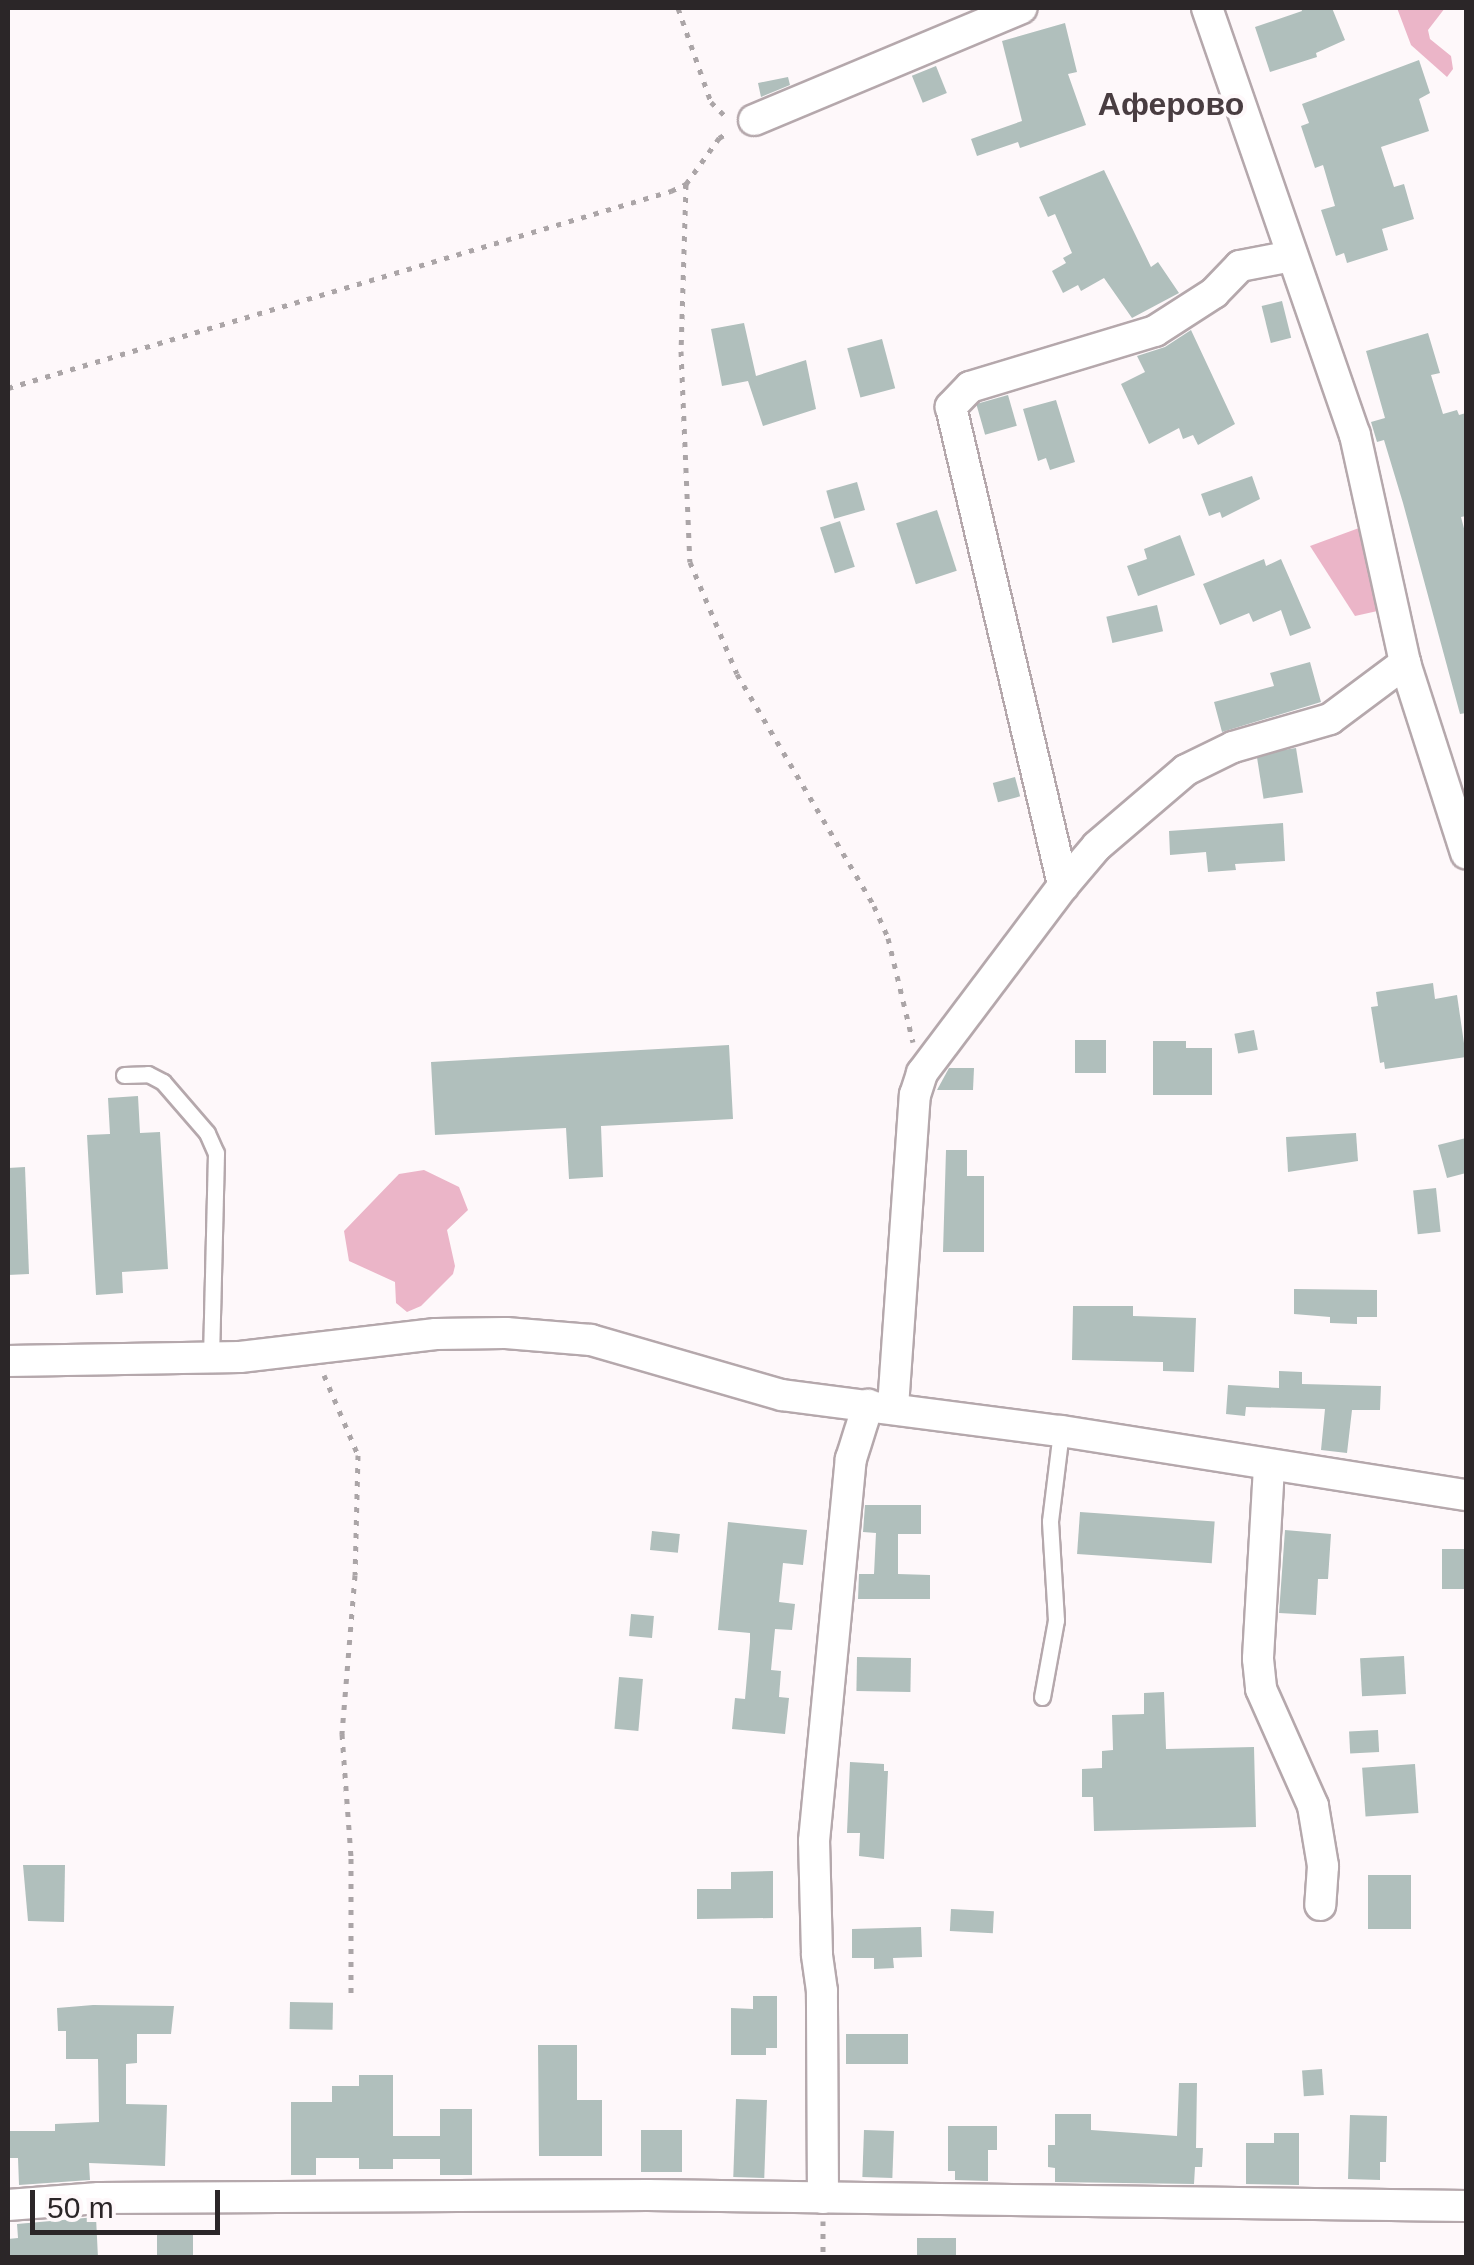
<!DOCTYPE html>
<meta charset="utf-8">
<style>
body{margin:0}
#map{position:relative;width:1474px;height:2265px;overflow:hidden;background:#fef8fa;font-family:Arial,sans-serif}
div>[style]{position:absolute}
.green>*{inset:0;background:#ebb5c8}
.building>*{inset:0;background:#b0bfbc;transform-origin:0 0}
.path>*{height:5px;margin-top:-2.5px;transform-origin:0;background:repeating-linear-gradient(90deg,#aba5a7 0 5px,transparent 0 13px)}
.roads{filter:drop-shadow(2px 0 #b5a8ac) drop-shadow(-2px 0 #b5a8ac) drop-shadow(0 2px #b5a8ac) drop-shadow(0 -2px #b5a8ac)}
.service>*{height:15px;margin:-7.5px;padding:0 7.5px;transform-origin:7.5px;border-radius:7.5px;background:#fff}
.minor>*{height:30px;margin:-15px;padding:0 15px;transform-origin:15px;border-radius:15px;background:#fff}
span{translate:-50% -50%;white-space:nowrap;text-align:center;line-height:1.15;-webkit-text-stroke:8px #fef8fa;paint-order:stroke}
.quarter-label{font-size:32px;color:#493d41;font-weight:700}
.frame{position:absolute;inset:0;border:10px solid #2b2628;pointer-events:none}
.scale{position:absolute;left:30px;top:2190px;width:190px;height:45px;box-sizing:border-box;border:5px solid #2b2628;border-top:0;padding-left:12px;font-size:30px;line-height:35px;white-space:nowrap;color:#2b2628;-webkit-text-stroke:8px #fef8fa;paint-order:stroke}
</style>
<div id="map">
<div class="green">
<i style="clip-path:polygon(1397px 8px,1445px 8px,1428px 30px,1430px 39px,1451px 56px,1453px 69px,1447px 77px,1411px 45px)"></i>
<i style="clip-path:polygon(1359px 528px,1382px 610px,1355px 616px,1310px 546px)"></i>
<i style="clip-path:polygon(424px 1170px,459px 1187px,468px 1210px,447px 1230px,455px 1266px,453px 1274px,421px 1306px,407px 1312px,396px 1303px,395px 1282px,349px 1261px,344px 1231px,399px 1174px)"></i>
</div>
<div class="building">
<i style="clip-path:polygon(1301px 8px,1332px 8px,1345px 40px,1316px 53px,1317px 57px,1270px 72px,1255px 27px,1302px 11px)"></i>
<i style="clip-path:polygon(1065px 23px,1077px 72px,1068px 74px,1086px 125px,1020px 148px,1018px 142px,977px 156px,971px 139px,1022px 121px,1002px 41px)"></i>
<i style="clip-path:polygon(1419px 60px,1430px 93px,1419px 99px,1429px 131px,1381px 147px,1394px 187px,1404px 184px,1414px 219px,1382px 229px,1388px 250px,1347px 263px,1344px 253px,1336px 256px,1321px 210px,1335px 206px,1323px 165px,1315px 168px,1301px 126px,1309px 123px,1302px 104px)"></i>
<i style="left:936px;top:66px;width:29px;height:26px;rotate:68deg"></i>
<i style="clip-path:polygon(788px 77px,790px 85px,761px 97px,758px 83px)"></i>
<i style="clip-path:polygon(1104px 170px,1151px 267px,1158px 262px,1179px 293px,1132px 318px,1104px 278px,1081px 291px,1078px 285px,1063px 293px,1052px 271px,1066px 263px,1063px 258px,1072px 253px,1055px 214px,1048px 217px,1039px 197px)"></i>
<i style="left:1282px;top:301px;width:38px;height:21px;rotate:76deg"></i>
<i style="clip-path:polygon(744px 323px,756px 376px,806px 360px,816px 409px,763px 426px,748px 381px,722px 386px,711px 329px)"></i>
<i style="clip-path:polygon(1191px 330px,1235px 424px,1198px 445px,1193px 435px,1183px 439px,1179px 428px,1149px 444px,1121px 384px,1145px 372px,1137px 356px,1165px 347px)"></i>
<i style="clip-path:polygon(1428px 333px,1440px 373px,1431px 375px,1443px 414px,1457px 410px,1459px 415px,1466px 413px,1466px 516px,1461px 517px,1466px 536px,1466px 713px,1460px 714px,1403px 503px,1384px 440px,1377px 442px,1371px 422px,1385px 418px,1366px 351px)"></i>
<i style="left:882px;top:339px;width:51px;height:36px;rotate:75deg"></i>
<i style="left:1008px;top:395px;width:32px;height:33px;rotate:74deg"></i>
<i style="clip-path:polygon(1056px 400px,1075px 462px,1050px 470px,1046px 458px,1038px 461px,1023px 409px)"></i>
<i style="clip-path:polygon(1252px 476px,1260px 499px,1222px 518px,1220px 512px,1209px 516px,1201px 494px)"></i>
<i style="left:857px;top:482px;width:29px;height:32px;rotate:74deg"></i>
<i style="left:937px;top:510px;width:64px;height:43px;rotate:72deg"></i>
<i style="left:840px;top:521px;width:48px;height:21px;rotate:72deg"></i>
<i style="clip-path:polygon(1180px 535px,1195px 575px,1138px 596px,1127px 566px,1147px 559px,1144px 549px)"></i>
<i style="clip-path:polygon(1264px 559px,1266px 566px,1281px 559px,1311px 628px,1290px 636px,1281px 610px,1253px 622px,1249px 613px,1220px 625px,1203px 584px)"></i>
<i style="left:1157px;top:605px;width:27px;height:52px;rotate:77deg"></i>
<i style="clip-path:polygon(1310px 662px,1321px 702px,1222px 732px,1214px 702px,1274px 686px,1270px 673px)"></i>
<i style="left:1296px;top:748px;width:45px;height:40px;rotate:81deg"></i>
<i style="left:1015px;top:777px;width:20px;height:23px;rotate:75deg"></i>
<i style="clip-path:polygon(1283px 823px,1285px 861px,1235px 864px,1236px 870px,1208px 872px,1206px 852px,1170px 855px,1169px 831px)"></i>
<i style="clip-path:polygon(1433px 983px,1435px 999px,1457px 995px,1466px 1057px,1385px 1069px,1384px 1062px,1380px 1063px,1371px 1007px,1378px 1006px,1376px 992px)"></i>
<i style="left:1254px;top:1030px;width:20px;height:20px;rotate:79deg"></i>
<i style="left:1075px;top:1040px;width:31px;height:33px"></i>
<i style="clip-path:polygon(1153px 1041px,1186px 1041px,1186px 1048px,1212px 1048px,1212px 1095px,1153px 1095px)"></i>
<i style="clip-path:polygon(729px 1045px,733px 1119px,601px 1126px,603px 1177px,569px 1179px,566px 1128px,435px 1135px,431px 1062px)"></i>
<i style="clip-path:polygon(949px 1068px,974px 1068px,973px 1090px,937px 1090px)"></i>
<i style="clip-path:polygon(138px 1096px,140px 1133px,160px 1132px,168px 1269px,122px 1272px,123px 1293px,96px 1295px,87px 1135px,110px 1134px,108px 1098px)"></i>
<i style="clip-path:polygon(1356px 1133px,1358px 1161px,1288px 1172px,1286px 1137px)"></i>
<i style="clip-path:polygon(1466px 1138px,1466px 1173px,1447px 1178px,1438px 1145px)"></i>
<i style="clip-path:polygon(946px 1150px,967px 1150px,967px 1176px,984px 1176px,984px 1252px,943px 1252px)"></i>
<i style="clip-path:polygon(25px 1167px,29px 1274px,8px 1275px,8px 1168px)"></i>
<i style="left:1436px;top:1188px;width:44px;height:23px;rotate:84deg"></i>
<i style="clip-path:polygon(1294px 1289px,1377px 1290px,1377px 1317px,1357px 1317px,1357px 1324px,1330px 1323px,1330px 1317px,1294px 1314px)"></i>
<i style="clip-path:polygon(1073px 1306px,1133px 1306px,1133px 1316px,1196px 1318px,1194px 1372px,1163px 1371px,1163px 1362px,1072px 1360px)"></i>
<i style="clip-path:polygon(1279px 1371px,1302px 1372px,1302px 1384px,1381px 1386px,1380px 1410px,1352px 1410px,1347px 1453px,1321px 1450px,1325px 1409px,1246px 1407px,1245px 1416px,1226px 1414px,1228px 1385px,1279px 1388px)"></i>
<i style="clip-path:polygon(865px 1505px,921px 1505px,921px 1534px,898px 1534px,898px 1574px,930px 1575px,930px 1599px,858px 1599px,859px 1574px,874px 1574px,876px 1533px,863px 1532px)"></i>
<i style="left:1080px;top:1512px;width:135px;height:42px;rotate:4deg"></i>
<i style="clip-path:polygon(728px 1522px,807px 1530px,803px 1565px,783px 1563px,779px 1602px,795px 1604px,792px 1630px,775px 1629px,771px 1670px,781px 1671px,779px 1697px,789px 1698px,785px 1734px,732px 1729px,735px 1698px,745px 1699px,750px 1642px,750px 1633px,718px 1630px)"></i>
<i style="clip-path:polygon(1285px 1530px,1331px 1534px,1328px 1579px,1318px 1579px,1316px 1615px,1279px 1613px)"></i>
<i style="left:652px;top:1531px;width:28px;height:19px;rotate:6deg"></i>
<i style="left:1442px;top:1549px;width:24px;height:40px"></i>
<i style="left:631px;top:1614px;width:23px;height:22px;rotate:5deg"></i>
<i style="left:1404px;top:1656px;width:38px;height:44px;rotate:87deg"></i>
<i style="left:857px;top:1657px;width:54px;height:34px;rotate:1deg"></i>
<i style="left:619px;top:1677px;width:24px;height:52px;rotate:5deg"></i>
<i style="clip-path:polygon(1164px 1692px,1166px 1749px,1254px 1747px,1256px 1827px,1094px 1831px,1093px 1797px,1082px 1797px,1082px 1769px,1102px 1768px,1102px 1751px,1113px 1750px,1112px 1715px,1144px 1714px,1144px 1693px)"></i>
<i style="left:1378px;top:1730px;width:22px;height:29px;rotate:87deg"></i>
<i style="clip-path:polygon(850px 1762px,884px 1764px,884px 1771px,888px 1771px,884px 1859px,859px 1856px,860px 1833px,847px 1833px)"></i>
<i style="left:1415px;top:1764px;width:49px;height:53px;rotate:86deg"></i>
<i style="clip-path:polygon(23px 1865px,65px 1865px,64px 1922px,28px 1921px)"></i>
<i style="clip-path:polygon(773px 1871px,773px 1918px,697px 1919px,697px 1889px,731px 1889px,731px 1872px)"></i>
<i style="left:1411px;top:1875px;width:54px;height:43px;rotate:90deg"></i>
<i style="left:951px;top:1909px;width:43px;height:22px;rotate:3deg"></i>
<i style="clip-path:polygon(921px 1927px,922px 1957px,893px 1958px,894px 1968px,874px 1969px,874px 1958px,852px 1958px,852px 1929px)"></i>
<i style="clip-path:polygon(753px 1996px,777px 1996px,777px 2048px,766px 2048px,766px 2055px,731px 2055px,731px 2008px,753px 2009px)"></i>
<i style="left:290px;top:2002px;width:43px;height:27px;rotate:1deg"></i>
<i style="clip-path:polygon(93px 2005px,174px 2006px,171px 2034px,137px 2034px,137px 2063px,126px 2064px,126px 2104px,167px 2105px,165px 2166px,89px 2163px,90px 2180px,19px 2185px,18px 2158px,8px 2158px,8px 2131px,55px 2131px,55px 2124px,99px 2122px,98px 2059px,66px 2059px,66px 2031px,58px 2031px,57px 2008px)"></i>
<i style="left:846px;top:2034px;width:62px;height:30px"></i>
<i style="clip-path:polygon(538px 2045px,577px 2045px,577px 2100px,602px 2100px,602px 2156px,539px 2156px)"></i>
<i style="left:1322px;top:2069px;width:26px;height:20px;rotate:86deg"></i>
<i style="clip-path:polygon(359px 2075px,393px 2075px,393px 2136px,440px 2136px,440px 2109px,472px 2109px,472px 2175px,440px 2175px,440px 2159px,393px 2159px,393px 2169px,359px 2169px,359px 2158px,316px 2158px,316px 2175px,291px 2175px,291px 2102px,332px 2102px,332px 2086px,359px 2086px)"></i>
<i style="clip-path:polygon(1179px 2083px,1197px 2083px,1196px 2148px,1203px 2148px,1202px 2167px,1195px 2167px,1194px 2184px,1055px 2182px,1055px 2168px,1048px 2167px,1048px 2145px,1055px 2145px,1055px 2114px,1091px 2114px,1091px 2130px,1177px 2136px)"></i>
<i style="left:736px;top:2099px;width:31px;height:78px;rotate:2deg"></i>
<i style="clip-path:polygon(1350px 2115px,1387px 2116px,1386px 2162px,1380px 2162px,1380px 2180px,1348px 2179px)"></i>
<i style="clip-path:polygon(948px 2126px,997px 2126px,997px 2150px,988px 2150px,988px 2181px,955px 2180px,955px 2171px,948px 2171px)"></i>
<i style="left:641px;top:2130px;width:41px;height:42px"></i>
<i style="left:864px;top:2130px;width:30px;height:47px;rotate:2deg"></i>
<i style="clip-path:polygon(1274px 2133px,1299px 2133px,1299px 2185px,1246px 2184px,1246px 2143px,1274px 2143px)"></i>
<i style="clip-path:polygon(96px 2217px,98px 2258px,9px 2258px,8px 2239px,18px 2238px,17px 2224px)"></i>
<i style="left:157px;top:2231px;width:36px;height:27px"></i>
<i style="left:956px;top:2238px;width:20px;height:39px;rotate:90deg"></i>
</div>
<div class="path">
<i style="left:678px;top:8px;width:100px;rotate:70.7deg"></i>
<i style="left:711px;top:102px;width:21px;rotate:45deg"></i>
<i style="left:686px;top:184px;width:167px;rotate:91.7deg"></i>
<i style="left:681px;top:351px;width:211px;rotate:87.6deg"></i>
<i style="left:690px;top:562px;width:121px;rotate:67.2deg"></i>
<i style="left:737px;top:674px;width:269px;rotate:59.4deg"></i>
<i style="left:874px;top:906px;width:35px;rotate:66deg"></i>
<i style="left:888px;top:938px;width:107px;rotate:76.5deg"></i>
<i style="left:8px;top:388px;width:692px;rotate:-16.55deg"></i>
<i style="left:671px;top:191px;width:17px;rotate:-25deg"></i>
<i style="left:686px;top:184px;width:57px;rotate:-54.3deg"></i>
<i style="left:719px;top:138px;width:12px;rotate:-31deg"></i>
<i style="left:324px;top:1375px;width:87px;rotate:67deg"></i>
<i style="left:358px;top:1455px;width:120px;rotate:91.4deg"></i>
<i style="left:355px;top:1575px;width:160px;rotate:94.7deg"></i>
<i style="left:342px;top:1734px;width:124px;rotate:85.8deg"></i>
<i style="left:351px;top:1858px;width:139px;rotate:90deg"></i>
<i style="left:823px;top:2221px;width:37px;rotate:90deg"></i>
</div>
<div class="roads">
<div class="service">
<i style="left:124px;top:1075px;width:24px;rotate:-2deg"></i>
<i style="left:148px;top:1074px;width:17px;rotate:28deg"></i>
<i style="left:163px;top:1082px;width:67px;rotate:49.2deg"></i>
<i style="left:207px;top:1133px;width:22px;rotate:66deg"></i>
<i style="left:216px;top:1153px;width:205px;rotate:91.4deg"></i>
<i style="left:1042px;top:1697px;width:78px;rotate:-79.7deg"></i>
<i style="left:1056px;top:1620px;width:99px;rotate:-93.5deg"></i>
<i style="left:1050px;top:1521px;width:91px;rotate:-83deg"></i>
</div>
<div class="minor">
<i style="left:1207px;top:8px;width:452px;rotate:70.9deg"></i>
<i style="left:1355px;top:435px;width:233px;rotate:77.6deg"></i>
<i style="left:1405px;top:663px;width:200px;rotate:72.2deg"></i>
<i style="left:754px;top:120px;width:290px;rotate:-22.7deg"></i>
<i style="left:1292px;top:256px;width:53px;rotate:169.1deg"></i>
<i style="left:1240px;top:266px;width:37px;rotate:134deg"></i>
<i style="left:1214px;top:293px;width:70px;rotate:147.2deg"></i>
<i style="left:1155px;top:331px;width:193px;rotate:163.2deg"></i>
<i style="left:970px;top:387px;width:28px;rotate:134deg"></i>
<i style="left:951px;top:407px;width:492px;rotate:76.8deg"></i>
<i style="left:1063px;top:886px;width:52px;rotate:-49.6deg"></i>
<i style="left:1097px;top:846px;width:117px;rotate:-40.5deg"></i>
<i style="left:1186px;top:770px;width:52px;rotate:-26.1deg"></i>
<i style="left:1233px;top:747px;width:101px;rotate:-16.1deg"></i>
<i style="left:1330px;top:719px;width:94px;rotate:-36.7deg"></i>
<i style="left:8px;top:1361px;width:232px;rotate:-1deg"></i>
<i style="left:240px;top:1357px;width:197px;rotate:-6.7deg"></i>
<i style="left:436px;top:1334px;width:70px;rotate:-0.8deg"></i>
<i style="left:506px;top:1333px;width:85px;rotate:4.7deg"></i>
<i style="left:591px;top:1340px;width:199px;rotate:16.1deg"></i>
<i style="left:782px;top:1395px;width:281px;rotate:7.4deg"></i>
<i style="left:1061px;top:1431px;width:410px;rotate:9deg"></i>
<i style="left:893px;top:1407px;width:313px;rotate:-86deg"></i>
<i style="left:915px;top:1095px;width:23px;rotate:-72deg"></i>
<i style="left:922px;top:1073px;width:234px;rotate:-53deg"></i>
<i style="left:1269px;top:1467px;width:192px;rotate:93.3deg"></i>
<i style="left:1258px;top:1659px;width:30px;rotate:84deg"></i>
<i style="left:1261px;top:1689px;width:128px;rotate:66deg"></i>
<i style="left:1313px;top:1806px;width:61px;rotate:80.5deg"></i>
<i style="left:1323px;top:1866px;width:39px;rotate:94deg"></i>
<i style="left:823px;top:2198px;width:207px;rotate:-90.3deg"></i>
<i style="left:822px;top:1991px;width:37px;rotate:-98deg"></i>
<i style="left:817px;top:1954px;width:113px;rotate:-91.5deg"></i>
<i style="left:814px;top:1841px;width:384px;rotate:-84.5deg"></i>
<i style="left:851px;top:1459px;width:57px;rotate:-72.5deg"></i>
<i style="left:8px;top:2205px;width:91px;rotate:-4.4deg"></i>
<i style="left:99px;top:2198px;width:549px;rotate:-0.31deg"></i>
<i style="left:648px;top:2195px;width:818px;rotate:0.77deg"></i>
</div>
</div>
<div class="quarter-label">
<span style="left:1171px;top:104px">Аферово</span>
</div>
<div class="frame"></div>
<div class="scale">50 m</div>
</div>
